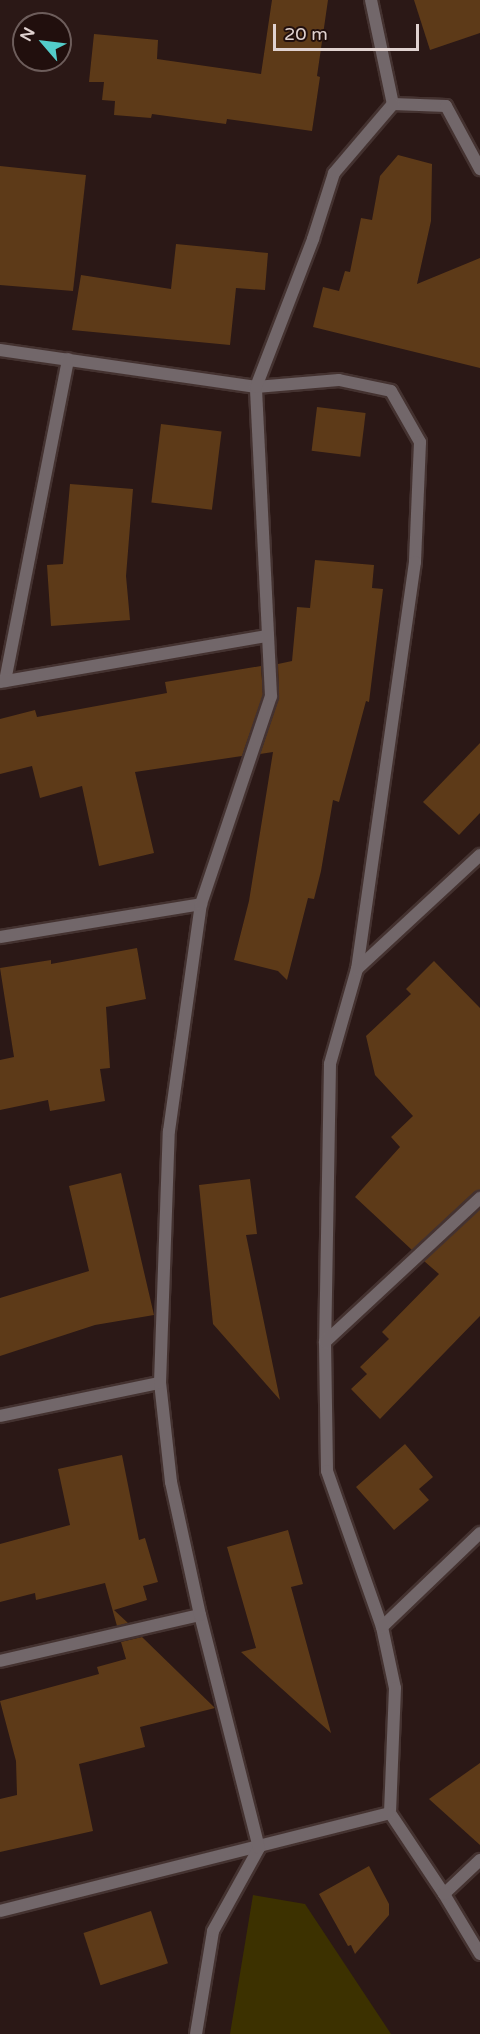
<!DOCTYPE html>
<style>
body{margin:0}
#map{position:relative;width:480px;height:2034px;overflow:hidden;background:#2b1816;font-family:"Varela Round",sans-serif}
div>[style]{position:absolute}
.green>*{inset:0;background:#3c3100}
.building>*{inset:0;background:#5d3a18;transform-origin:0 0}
.roads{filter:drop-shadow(2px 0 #443230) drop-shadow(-2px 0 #443230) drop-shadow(0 2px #443230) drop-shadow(0 -2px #443230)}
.minor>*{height:12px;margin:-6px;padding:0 6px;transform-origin:6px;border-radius:6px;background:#72676a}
span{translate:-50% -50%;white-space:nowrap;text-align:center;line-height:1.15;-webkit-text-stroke:4.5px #210f0d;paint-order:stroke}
.north{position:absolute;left:12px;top:12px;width:60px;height:60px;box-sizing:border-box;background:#210f0d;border:2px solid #6d5d5b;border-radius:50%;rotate:298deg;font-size:16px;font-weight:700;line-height:24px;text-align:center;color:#e0d2d0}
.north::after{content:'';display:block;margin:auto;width:21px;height:27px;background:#53cdca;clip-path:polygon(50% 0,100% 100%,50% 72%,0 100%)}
.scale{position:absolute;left:273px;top:24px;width:146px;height:27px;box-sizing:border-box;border:3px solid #e0d2d0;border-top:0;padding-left:8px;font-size:18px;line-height:21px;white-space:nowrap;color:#e0d2d0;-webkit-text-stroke:4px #210f0d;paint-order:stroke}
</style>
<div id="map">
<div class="green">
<i style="clip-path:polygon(253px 1895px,305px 1904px,391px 2034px,230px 2034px)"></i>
</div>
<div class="building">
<i style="clip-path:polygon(272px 0,328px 0,317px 76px,320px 77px,312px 131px,227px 119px,226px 124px,152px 114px,151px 118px,114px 115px,115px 101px,102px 100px,104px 82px,89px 82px,94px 34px,158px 40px,157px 59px,261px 74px)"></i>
<i style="clip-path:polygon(414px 0,480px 0,480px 33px,430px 50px)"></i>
<i style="clip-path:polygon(398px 155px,432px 164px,431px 221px,417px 284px,480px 258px,480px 368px,313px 327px,323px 287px,339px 291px,345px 271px,350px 272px,361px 218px,372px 220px,380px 176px)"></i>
<i style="clip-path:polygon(0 166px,86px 175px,73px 291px,0 285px)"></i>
<i style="clip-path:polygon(176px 244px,268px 253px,265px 290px,236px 288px,230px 345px,72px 330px,81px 275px,171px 289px)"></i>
<i style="left:317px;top:407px;width:49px;height:44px;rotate:7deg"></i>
<i style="left:161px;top:424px;width:61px;height:79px;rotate:7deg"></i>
<i style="clip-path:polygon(70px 484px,133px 489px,126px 576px,130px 620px,51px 626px,47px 565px,63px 564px)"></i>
<i style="clip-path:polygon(315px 560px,374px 565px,372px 588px,383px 589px,369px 702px,366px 701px,339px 802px,333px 800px,321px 871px,314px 899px,308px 898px,287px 980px,278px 971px,234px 960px,249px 901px,273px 752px,260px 754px,279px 698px,278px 664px,292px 661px,297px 607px,310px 608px)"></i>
<i style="clip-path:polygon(261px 666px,263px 695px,242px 756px,135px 772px,154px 853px,99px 866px,82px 786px,40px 798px,32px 766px,0 774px,0 719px,35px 710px,37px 717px,167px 693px,165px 682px)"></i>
<i style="clip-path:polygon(480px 743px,480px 813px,459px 835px,423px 802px)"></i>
<i style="clip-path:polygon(137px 948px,146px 999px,106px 1007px,110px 1068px,100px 1069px,105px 1101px,50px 1111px,48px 1100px,0 1110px,0 1060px,14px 1057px,0 968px,51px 960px,51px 964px)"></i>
<i style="clip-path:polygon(434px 961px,480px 1008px,480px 1190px,474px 1192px,412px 1250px,355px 1197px,400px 1147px,391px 1137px,413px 1116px,375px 1075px,366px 1036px,411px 994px,406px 989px)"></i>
<i style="clip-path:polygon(121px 1173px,154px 1315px,95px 1325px,0 1356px,0 1298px,89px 1271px,69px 1186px)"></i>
<i style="clip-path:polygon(250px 1179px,257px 1234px,246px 1235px,280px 1400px,213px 1324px,199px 1185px)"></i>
<i style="clip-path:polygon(480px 1209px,480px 1316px,380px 1419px,351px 1389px,367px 1374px,360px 1367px,389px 1339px,382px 1332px,439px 1274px,424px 1261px)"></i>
<i style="clip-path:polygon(405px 1444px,433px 1477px,419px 1489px,429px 1500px,394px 1530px,356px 1487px)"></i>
<i style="clip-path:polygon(122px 1455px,139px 1540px,145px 1538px,158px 1582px,143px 1586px,147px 1600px,114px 1610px,128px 1623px,117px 1626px,105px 1583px,36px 1600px,35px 1593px,0 1602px,0 1544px,70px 1525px,58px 1469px)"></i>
<i style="clip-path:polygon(288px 1530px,303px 1584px,291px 1587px,331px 1733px,241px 1652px,256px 1648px,227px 1547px)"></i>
<i style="clip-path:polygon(142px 1637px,215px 1708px,140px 1727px,145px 1747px,79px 1764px,93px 1831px,0 1852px,0 1799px,17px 1795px,16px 1761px,0 1701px,99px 1674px,97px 1667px,126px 1659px,121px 1642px)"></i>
<i style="clip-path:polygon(480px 1763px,480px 1845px,429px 1799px)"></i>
<i style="clip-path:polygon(369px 1866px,389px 1904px,389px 1915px,355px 1954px,351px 1945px,348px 1946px,319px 1894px)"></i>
<i style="left:151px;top:1911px;width:55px;height:71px;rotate:72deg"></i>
</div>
<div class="roads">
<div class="minor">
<i style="left:371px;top:0;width:106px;rotate:78.1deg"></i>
<i style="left:393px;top:104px;width:53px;rotate:2.2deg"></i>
<i style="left:446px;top:106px;width:72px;rotate:61.6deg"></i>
<i style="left:0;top:350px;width:259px;rotate:8.2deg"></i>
<i style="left:256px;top:387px;width:83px;rotate:-4.8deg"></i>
<i style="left:339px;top:380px;width:53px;rotate:11.9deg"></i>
<i style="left:391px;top:391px;width:59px;rotate:60.4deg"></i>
<i style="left:420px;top:442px;width:120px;rotate:92.4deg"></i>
<i style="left:415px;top:562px;width:411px;rotate:98.1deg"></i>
<i style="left:357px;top:969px;width:99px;rotate:105.9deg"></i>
<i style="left:330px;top:1064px;width:278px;rotate:91deg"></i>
<i style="left:325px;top:1342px;width:129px;rotate:89.1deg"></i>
<i style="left:327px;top:1471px;width:165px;rotate:70.6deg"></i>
<i style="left:382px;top:1627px;width:62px;rotate:78deg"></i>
<i style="left:395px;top:1688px;width:125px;rotate:92.3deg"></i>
<i style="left:390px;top:1813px;width:97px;rotate:56.3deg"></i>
<i style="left:444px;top:1894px;width:70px;rotate:59deg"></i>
<i style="left:5px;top:681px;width:328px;rotate:-78.9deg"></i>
<i style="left:0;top:682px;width:271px;rotate:-9.8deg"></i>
<i style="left:0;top:937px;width:204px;rotate:-9.3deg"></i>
<i style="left:357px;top:969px;width:168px;rotate:-42.8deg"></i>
<i style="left:325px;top:1342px;width:212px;rotate:-42.9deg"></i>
<i style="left:0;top:1416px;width:163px;rotate:-11.7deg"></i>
<i style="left:382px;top:1627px;width:136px;rotate:-43.8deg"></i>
<i style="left:0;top:1661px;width:205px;rotate:-13deg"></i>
<i style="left:444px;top:1894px;width:50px;rotate:-43.4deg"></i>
<i style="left:0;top:1911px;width:402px;rotate:-14.1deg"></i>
<i style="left:196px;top:2034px;width:104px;rotate:-80.6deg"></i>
<i style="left:213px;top:1931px;width:95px;rotate:-61deg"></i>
<i style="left:259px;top:1848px;width:240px;rotate:-104.2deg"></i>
<i style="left:200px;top:1615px;width:136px;rotate:-102.3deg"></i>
<i style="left:171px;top:1482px;width:100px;rotate:-96.3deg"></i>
<i style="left:160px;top:1383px;width:252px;rotate:-88deg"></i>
<i style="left:169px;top:1131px;width:229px;rotate:-82deg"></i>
<i style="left:201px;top:904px;width:219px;rotate:-71.4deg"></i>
<i style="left:271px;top:696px;width:309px;rotate:-92.8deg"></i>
<i style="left:256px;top:387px;width:159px;rotate:-68.9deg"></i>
<i style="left:313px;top:239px;width:69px;rotate:-72.3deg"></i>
<i style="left:334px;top:173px;width:91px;rotate:-49.5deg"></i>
</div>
</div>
<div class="north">N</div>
<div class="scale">20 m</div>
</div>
